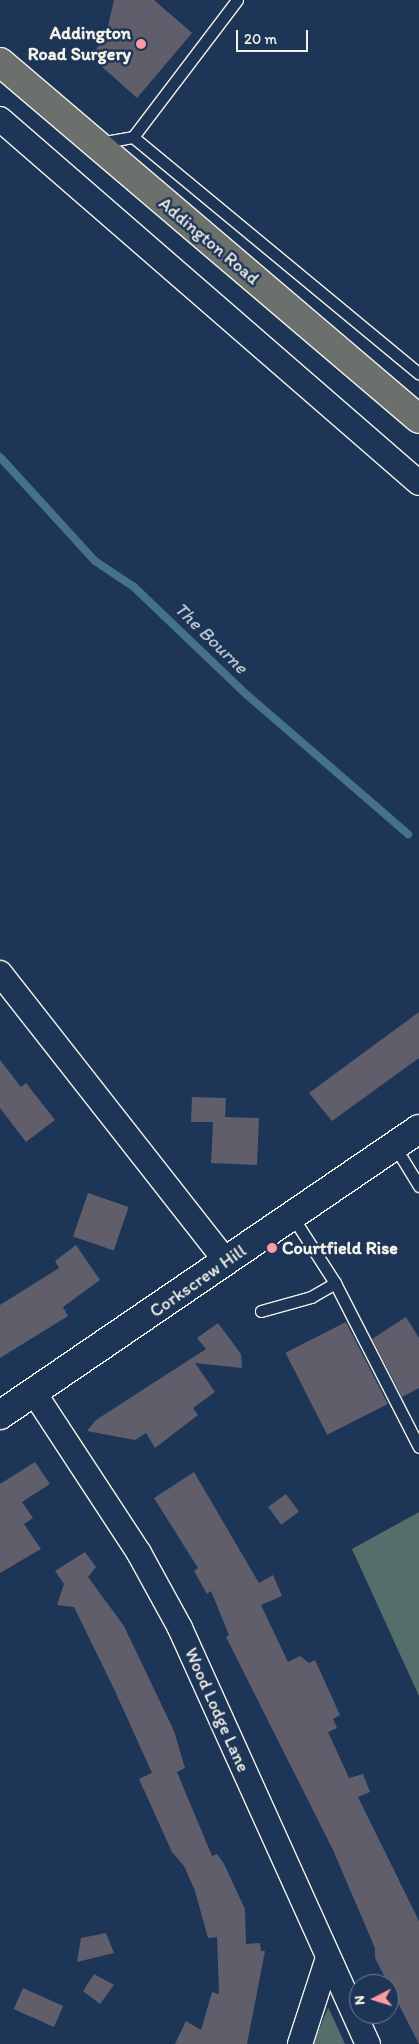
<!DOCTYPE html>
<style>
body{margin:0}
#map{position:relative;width:419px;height:2044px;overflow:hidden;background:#1d3557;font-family:Itim,sans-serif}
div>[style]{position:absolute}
.green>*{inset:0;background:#556e6b}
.stream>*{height:8px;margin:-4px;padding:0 4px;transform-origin:4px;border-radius:4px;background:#457189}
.building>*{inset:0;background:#605e6b;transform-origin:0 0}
.roads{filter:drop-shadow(1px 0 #f4f1e8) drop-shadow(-1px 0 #f4f1e8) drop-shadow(0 1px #f4f1e8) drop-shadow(0 -1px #f4f1e8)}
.lane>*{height:11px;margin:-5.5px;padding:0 5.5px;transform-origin:5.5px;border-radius:5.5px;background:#1d3557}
.street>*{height:24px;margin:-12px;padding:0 12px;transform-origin:12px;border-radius:12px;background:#1d3557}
.secondary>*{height:28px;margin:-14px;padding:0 14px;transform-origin:14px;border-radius:14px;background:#1d3557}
.primary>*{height:28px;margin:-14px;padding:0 14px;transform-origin:14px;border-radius:14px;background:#6b706d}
.dots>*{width:14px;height:14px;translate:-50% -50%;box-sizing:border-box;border:2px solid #1d3557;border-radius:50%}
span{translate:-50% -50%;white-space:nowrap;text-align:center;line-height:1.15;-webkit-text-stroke:5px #1d3557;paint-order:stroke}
.poi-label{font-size:18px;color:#f4f1e8;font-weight:700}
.right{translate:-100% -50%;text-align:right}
.left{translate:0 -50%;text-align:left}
.street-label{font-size:18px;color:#f4f1e8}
.water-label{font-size:19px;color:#b7c4c7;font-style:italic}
.north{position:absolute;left:349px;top:1974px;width:50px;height:50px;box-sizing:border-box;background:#1d3557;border:1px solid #738091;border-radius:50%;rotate:265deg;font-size:14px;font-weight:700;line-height:20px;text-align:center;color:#f4f1e8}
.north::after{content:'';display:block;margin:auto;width:18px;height:22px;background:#ff9aa2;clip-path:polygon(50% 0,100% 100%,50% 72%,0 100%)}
.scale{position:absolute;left:236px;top:30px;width:72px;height:22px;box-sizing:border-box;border:2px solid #f4f1e8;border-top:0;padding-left:6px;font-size:15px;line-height:18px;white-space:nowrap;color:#f4f1e8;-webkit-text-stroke:4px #1d3557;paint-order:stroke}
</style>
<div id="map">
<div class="green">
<i style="clip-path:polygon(419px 1512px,419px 1696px,352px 1549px)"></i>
<i style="clip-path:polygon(328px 2008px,329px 2009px,345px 2044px,313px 2044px)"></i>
</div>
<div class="stream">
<i style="left:0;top:457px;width:141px;rotate:47.6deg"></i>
<i style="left:95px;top:561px;width:47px;rotate:33.7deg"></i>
<i style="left:134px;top:587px;width:156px;rotate:43.7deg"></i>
<i style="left:247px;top:695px;width:213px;rotate:40.8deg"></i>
</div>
<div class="building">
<i style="clip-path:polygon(114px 0,154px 0,192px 33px,137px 98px,90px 56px,105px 39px)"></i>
<i style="clip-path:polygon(419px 1012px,419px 1058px,332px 1121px,309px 1093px)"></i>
<i style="clip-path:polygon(0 1060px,21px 1087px,26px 1083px,55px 1120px,26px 1142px,0 1108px)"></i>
<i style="clip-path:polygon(192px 1097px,226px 1098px,225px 1117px,259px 1118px,257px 1165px,211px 1163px,213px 1122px,191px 1122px)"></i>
<i style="left:88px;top:1193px;width:43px;height:46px;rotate:19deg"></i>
<i style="clip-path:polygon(76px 1245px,100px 1280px,63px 1307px,68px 1316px,0 1358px,0 1305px,59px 1268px,55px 1261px)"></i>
<i style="clip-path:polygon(406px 1317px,419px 1338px,419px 1388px,402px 1397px,372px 1339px)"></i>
<i style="left:346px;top:1322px;width:92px;height:68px;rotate:63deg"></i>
<i style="clip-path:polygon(218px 1323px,241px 1354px,242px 1368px,195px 1363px,215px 1392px,193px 1408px,198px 1415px,155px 1448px,146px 1433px,135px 1440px,87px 1431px,96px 1420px,206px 1349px,197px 1338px)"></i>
<i style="clip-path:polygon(35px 1462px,50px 1484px,22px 1502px,33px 1518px,24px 1524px,41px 1549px,0 1573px,0 1484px)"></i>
<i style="clip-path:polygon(194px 1472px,259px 1583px,273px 1575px,282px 1596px,261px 1605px,288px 1662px,300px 1656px,309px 1663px,315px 1660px,340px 1715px,333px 1719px,337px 1728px,328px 1732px,349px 1778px,363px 1774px,370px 1792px,358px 1797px,419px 1921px,419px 2044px,375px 1958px,375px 1948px,333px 1850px,226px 1637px,229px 1635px,211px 1591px,207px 1594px,194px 1571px,198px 1568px,154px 1498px)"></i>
<i style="left:286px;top:1494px;width:22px;height:22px;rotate:54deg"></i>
<i style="clip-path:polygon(85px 1552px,96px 1567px,88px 1577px,124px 1626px,174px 1731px,185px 1768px,177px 1772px,212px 1856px,217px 1854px,224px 1864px,245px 1909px,246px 1944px,260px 1943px,261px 1951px,265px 1951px,247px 2044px,175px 2044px,186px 2021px,201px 2030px,212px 1992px,219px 1994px,217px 1937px,208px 1938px,195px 1891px,184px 1866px,172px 1852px,139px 1779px,152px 1773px,114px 1689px,74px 1607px,57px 1605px,64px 1584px,55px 1571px)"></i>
<i style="clip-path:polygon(106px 1933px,114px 1953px,77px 1962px,81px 1938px)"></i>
<i style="clip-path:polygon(94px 1974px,114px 1985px,100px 2004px,83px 1991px)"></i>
<i style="left:23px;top:1988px;width:44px;height:23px;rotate:24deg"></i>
</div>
<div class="roads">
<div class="lane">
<i style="left:133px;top:137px;width:172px;rotate:-52.8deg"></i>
<i style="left:99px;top:143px;width:35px;rotate:-10deg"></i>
<i style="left:133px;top:137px;width:371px;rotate:39.6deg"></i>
<i style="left:394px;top:1145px;width:48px;rotate:58.6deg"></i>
<i style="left:292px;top:1216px;width:80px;rotate:57.3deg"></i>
<i style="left:335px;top:1283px;width:184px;rotate:62.9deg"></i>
<i style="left:261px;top:1311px;width:52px;rotate:-15.6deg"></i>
<i style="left:311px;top:1297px;width:28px;rotate:-30deg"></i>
</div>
<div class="street">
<i style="left:0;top:119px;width:555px;rotate:40.98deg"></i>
<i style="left:0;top:973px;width:366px;rotate:51.9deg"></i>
<i style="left:35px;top:1394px;width:190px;rotate:56.8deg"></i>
<i style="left:139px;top:1553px;width:85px;rotate:61.3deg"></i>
<i style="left:180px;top:1628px;width:457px;rotate:65.7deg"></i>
<i style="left:300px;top:2044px;width:90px;rotate:-72deg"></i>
</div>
<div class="secondary">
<i style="left:0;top:1415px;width:507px;rotate:-34.32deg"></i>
</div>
<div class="primary">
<i style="left:0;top:62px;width:550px;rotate:40.43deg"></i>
</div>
</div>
<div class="dots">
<i style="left:141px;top:44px;background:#ff9aa2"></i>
<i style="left:272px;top:1248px;background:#ff9aa2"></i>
</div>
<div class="poi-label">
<span class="right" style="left:131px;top:44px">Addington<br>Road Surgery</span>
<span class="left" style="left:282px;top:1248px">Courtfield Rise</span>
</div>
<div class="street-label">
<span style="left:209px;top:241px;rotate:40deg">Addington Road</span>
<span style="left:198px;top:1281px;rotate:-35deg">Corkscrew Hill</span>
<span style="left:217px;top:1710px;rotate:66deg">Wood Lodge Lane</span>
</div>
<div class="water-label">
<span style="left:211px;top:638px;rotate:44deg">The Bourne</span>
</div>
<div class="north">N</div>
<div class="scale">20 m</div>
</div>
